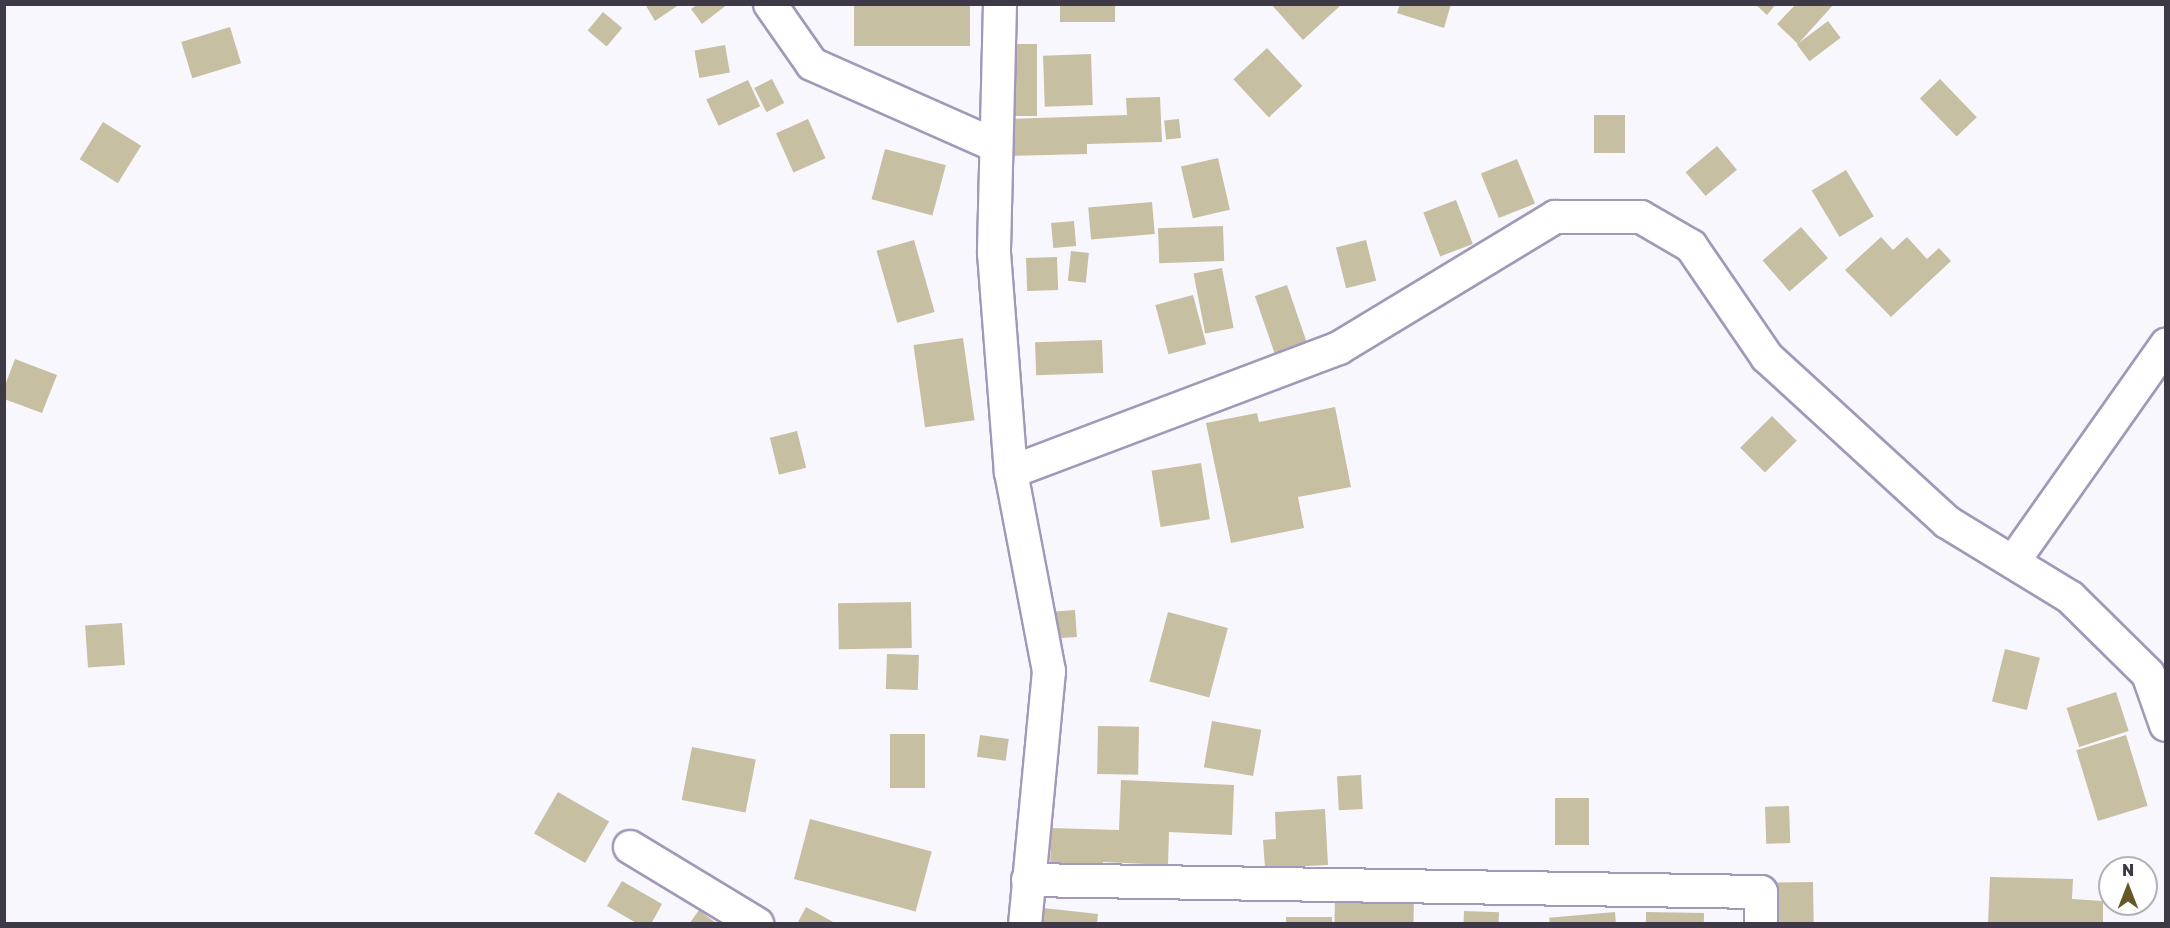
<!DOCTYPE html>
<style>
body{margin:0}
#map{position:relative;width:2170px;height:928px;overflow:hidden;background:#f9f7fe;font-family:"Golos Text",sans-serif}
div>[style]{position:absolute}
.building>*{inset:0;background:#c7bfa1;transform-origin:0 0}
.roads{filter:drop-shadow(2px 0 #a298b9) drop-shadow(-2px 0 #a298b9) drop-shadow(0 2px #a298b9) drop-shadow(0 -2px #a298b9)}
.minor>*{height:32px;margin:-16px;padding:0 16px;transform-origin:16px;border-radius:16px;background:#fff}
span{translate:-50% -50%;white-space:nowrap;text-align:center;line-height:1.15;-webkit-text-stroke:4.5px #fff;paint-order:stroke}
.frame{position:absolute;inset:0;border:6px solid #3d3947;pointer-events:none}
.north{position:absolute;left:2098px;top:856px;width:60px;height:60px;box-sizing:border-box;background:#fff;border:2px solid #b1b0b5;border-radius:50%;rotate:0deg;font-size:16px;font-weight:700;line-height:24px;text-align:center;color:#3d3947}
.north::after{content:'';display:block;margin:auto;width:21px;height:27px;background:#655824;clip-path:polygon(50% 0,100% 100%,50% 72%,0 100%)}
</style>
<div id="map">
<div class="building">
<i style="clip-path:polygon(645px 4px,680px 4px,655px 21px)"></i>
<i style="clip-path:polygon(698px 4px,728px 4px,702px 24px,691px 9px)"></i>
<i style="left:854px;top:4px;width:116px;height:42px"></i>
<i style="left:1060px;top:4px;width:55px;height:18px"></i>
<i style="clip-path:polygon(1271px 4px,1342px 4px,1303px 40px)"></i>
<i style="clip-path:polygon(1400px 4px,1451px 4px,1444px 28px,1397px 13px)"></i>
<i style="clip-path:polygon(1755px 4px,1776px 4px,1767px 15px)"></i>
<i style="clip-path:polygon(1796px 4px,1834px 4px,1798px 44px,1777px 24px)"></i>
<i style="left:603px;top:12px;width:25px;height:24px;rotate:40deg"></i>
<i style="left:1828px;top:21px;width:21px;height:39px;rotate:53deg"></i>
<i style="left:230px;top:27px;width:38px;height:51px;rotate:73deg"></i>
<i style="left:1003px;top:44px;width:34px;height:72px"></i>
<i style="left:725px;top:45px;width:28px;height:31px;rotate:80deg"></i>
<i style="left:1267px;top:48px;width:52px;height:46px;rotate:47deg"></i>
<i style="left:1091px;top:54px;width:51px;height:48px;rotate:88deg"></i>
<i style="left:772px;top:79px;width:27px;height:20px;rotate:63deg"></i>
<i style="left:1940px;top:79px;width:53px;height:28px;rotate:46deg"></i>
<i style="left:748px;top:80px;width:29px;height:46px;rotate:65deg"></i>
<i style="clip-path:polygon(1160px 97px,1162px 142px,1087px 144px,1087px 154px,1007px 156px,1006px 119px,1127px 115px,1126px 98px)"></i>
<i style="left:1594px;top:115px;width:31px;height:38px"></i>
<i style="left:808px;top:119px;width:43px;height:35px;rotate:66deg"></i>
<i style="left:1179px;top:119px;width:19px;height:15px;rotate:84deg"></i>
<i style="left:103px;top:122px;width:45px;height:44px;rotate:32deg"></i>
<i style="left:1717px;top:146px;width:31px;height:41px;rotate:50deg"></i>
<i style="left:885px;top:149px;width:63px;height:52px;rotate:15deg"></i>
<i style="left:1218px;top:158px;width:53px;height:38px;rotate:77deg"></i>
<i style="left:1517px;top:159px;width:48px;height:39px;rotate:68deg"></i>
<i style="left:1846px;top:170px;width:54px;height:40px;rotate:59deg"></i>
<i style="left:1456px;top:200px;width:47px;height:35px;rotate:69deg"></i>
<i style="left:1152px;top:202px;width:32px;height:64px;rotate:85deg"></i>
<i style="left:1074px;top:221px;width:25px;height:23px;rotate:85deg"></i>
<i style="left:1223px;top:226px;width:35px;height:65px;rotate:88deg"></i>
<i style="left:1801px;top:227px;width:41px;height:51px;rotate:49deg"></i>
<i style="clip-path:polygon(1881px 237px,1893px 250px,1907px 237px,1927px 259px,1939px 248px,1951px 261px,1891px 317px,1845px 270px)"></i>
<i style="left:914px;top:240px;width:75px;height:39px;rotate:74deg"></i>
<i style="left:1366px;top:240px;width:42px;height:31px;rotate:76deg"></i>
<i style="left:1071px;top:251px;width:18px;height:30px;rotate:6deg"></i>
<i style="left:1057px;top:257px;width:33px;height:31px;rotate:88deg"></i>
<i style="left:1222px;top:268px;width:61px;height:29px;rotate:79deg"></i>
<i style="left:1287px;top:285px;width:64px;height:34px;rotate:71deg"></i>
<i style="left:1193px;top:295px;width:51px;height:39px;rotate:75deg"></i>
<i style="left:963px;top:338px;width:83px;height:50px;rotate:82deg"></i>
<i style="left:1102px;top:340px;width:33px;height:67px;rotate:88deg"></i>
<i style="clip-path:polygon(15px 359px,57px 375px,42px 413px,4px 399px,4px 388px)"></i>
<i style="clip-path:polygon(1335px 407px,1351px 487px,1298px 497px,1304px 528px,1231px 543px,1206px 423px,1257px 413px,1259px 422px)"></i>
<i style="left:1772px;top:416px;width:35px;height:45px;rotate:45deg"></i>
<i style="left:797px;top:431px;width:38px;height:28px;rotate:76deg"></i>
<i style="left:1201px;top:463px;width:57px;height:50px;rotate:81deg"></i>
<i style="left:911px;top:602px;width:46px;height:73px;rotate:89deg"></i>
<i style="left:1075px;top:610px;width:27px;height:20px;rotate:86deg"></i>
<i style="left:1168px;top:612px;width:62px;height:72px;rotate:15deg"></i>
<i style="left:122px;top:623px;width:42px;height:37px;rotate:86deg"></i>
<i style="left:2005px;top:649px;width:36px;height:54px;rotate:14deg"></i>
<i style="left:887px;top:654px;width:32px;height:35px;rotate:2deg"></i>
<i style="left:2116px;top:692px;width:41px;height:52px;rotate:72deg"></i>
<i style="left:1212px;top:721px;width:50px;height:47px;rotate:10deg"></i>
<i style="left:1098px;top:726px;width:41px;height:48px;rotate:1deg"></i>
<i style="left:890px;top:734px;width:35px;height:54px"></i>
<i style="left:980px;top:735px;width:29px;height:22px;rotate:8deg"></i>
<i style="left:2126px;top:735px;width:74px;height:52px;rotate:73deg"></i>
<i style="left:692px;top:747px;width:65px;height:54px;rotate:11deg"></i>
<i style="left:1361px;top:775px;width:34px;height:24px;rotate:87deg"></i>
<i style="clip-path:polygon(1121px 780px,1234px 785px,1232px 835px,1169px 832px,1168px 865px,1103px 862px,1103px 871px,1050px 869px,1051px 828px,1119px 830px)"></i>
<i style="left:558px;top:792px;width:59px;height:48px;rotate:30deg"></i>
<i style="left:1555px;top:798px;width:34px;height:47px"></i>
<i style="left:1789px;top:806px;width:37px;height:24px;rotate:88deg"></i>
<i style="clip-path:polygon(1325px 809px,1328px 865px,1265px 868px,1263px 840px,1276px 839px,1275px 812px)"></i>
<i style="left:810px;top:819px;width:126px;height:62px;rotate:15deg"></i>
<i style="clip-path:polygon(1990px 877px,2073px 879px,2072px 899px,2103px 901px,2103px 924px,1988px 924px)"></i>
<i style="clip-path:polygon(622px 881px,662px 904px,651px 924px,638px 924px,607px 906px)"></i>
<i style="left:1813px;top:882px;width:42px;height:38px;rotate:89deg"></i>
<i style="left:1335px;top:895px;width:79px;height:29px;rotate:1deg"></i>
<i style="clip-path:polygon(806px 907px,837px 924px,797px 924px)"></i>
<i style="clip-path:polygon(1043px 908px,1098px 914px,1097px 924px,1042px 924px)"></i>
<i style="clip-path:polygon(699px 910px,717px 924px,689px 924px)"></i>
<i style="left:1464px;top:911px;width:35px;height:13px;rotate:2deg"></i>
<i style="left:1615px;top:912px;width:12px;height:66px;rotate:85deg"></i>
<i style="left:1646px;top:912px;width:58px;height:12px;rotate:1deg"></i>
<i style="left:1286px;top:917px;width:46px;height:7px"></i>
</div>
<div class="roads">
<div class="minor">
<i style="left:770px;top:4px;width:73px;rotate:55deg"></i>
<i style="left:812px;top:64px;width:200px;rotate:23.9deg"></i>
<i style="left:1000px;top:4px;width:249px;rotate:91.4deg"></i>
<i style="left:994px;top:253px;width:220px;rotate:85.6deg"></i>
<i style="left:1011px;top:472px;width:203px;rotate:79.2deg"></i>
<i style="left:1049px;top:671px;width:254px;rotate:95.4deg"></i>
<i style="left:1011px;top:472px;width:351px;rotate:-20.7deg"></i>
<i style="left:1339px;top:348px;width:253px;rotate:-31.2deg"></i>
<i style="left:1555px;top:217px;width:86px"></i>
<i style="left:1641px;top:217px;width:58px;rotate:30.1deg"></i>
<i style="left:1691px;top:246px;width:135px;rotate:55.6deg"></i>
<i style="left:1767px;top:357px;width:244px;rotate:42.5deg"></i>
<i style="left:1947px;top:522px;width:144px;rotate:31.4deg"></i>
<i style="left:2070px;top:597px;width:110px;rotate:44.6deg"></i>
<i style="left:2148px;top:674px;width:54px;rotate:70.6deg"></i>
<i style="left:2013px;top:562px;width:266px;rotate:-54.8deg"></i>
<i style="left:630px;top:847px;width:149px;rotate:31.2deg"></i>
<i style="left:1028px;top:880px;width:733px;rotate:0.94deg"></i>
<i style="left:1761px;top:892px;width:32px;rotate:90deg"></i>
</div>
</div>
<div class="frame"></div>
<div class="north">N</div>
</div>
